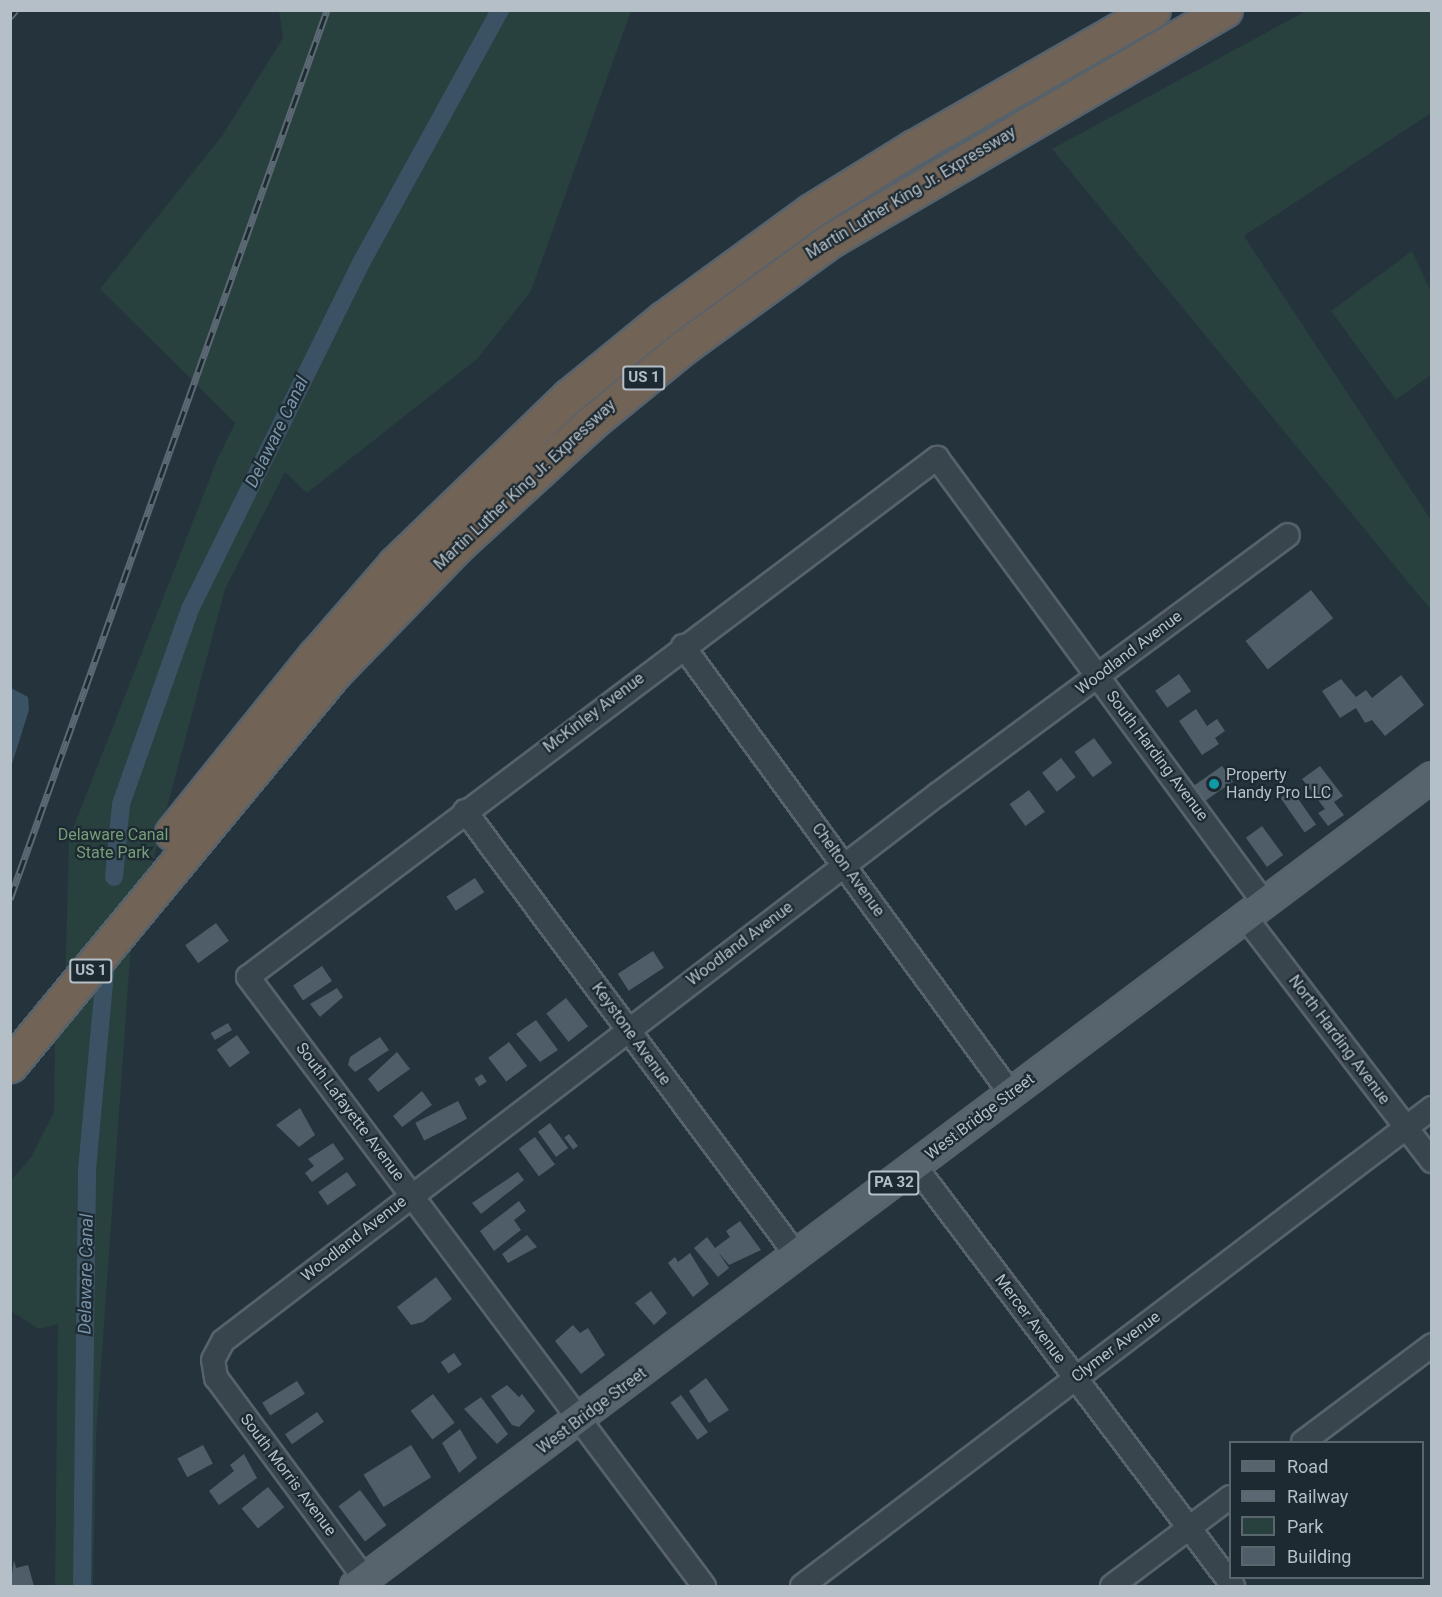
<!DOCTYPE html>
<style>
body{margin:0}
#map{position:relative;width:1442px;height:1597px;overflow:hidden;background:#25333d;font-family:Roboto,sans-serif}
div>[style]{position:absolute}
.green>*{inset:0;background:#28403e}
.water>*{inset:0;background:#3a5263}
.canal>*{height:18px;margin:-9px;padding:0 9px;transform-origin:9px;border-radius:9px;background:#3a5263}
.building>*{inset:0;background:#4e5d67;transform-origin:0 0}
.roads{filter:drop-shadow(2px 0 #57626b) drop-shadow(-2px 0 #57626b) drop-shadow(0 2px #57626b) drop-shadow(0 -2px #57626b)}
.minor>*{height:22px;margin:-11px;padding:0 11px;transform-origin:11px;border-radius:11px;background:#39454d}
.major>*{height:28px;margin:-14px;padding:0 14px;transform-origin:14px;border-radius:14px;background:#57646d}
.highway>*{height:33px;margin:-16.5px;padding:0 16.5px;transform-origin:16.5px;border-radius:16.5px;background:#726357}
.rail>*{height:7px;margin-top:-3.5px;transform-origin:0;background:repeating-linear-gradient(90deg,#1e2a32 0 14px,#5c6974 0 28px);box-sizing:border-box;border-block:2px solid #5c6974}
.dots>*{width:16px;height:16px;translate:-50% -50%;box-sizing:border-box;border:3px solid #1e2a32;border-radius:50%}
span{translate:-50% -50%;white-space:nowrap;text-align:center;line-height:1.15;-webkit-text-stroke:4.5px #1e2a32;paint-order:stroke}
.shield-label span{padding:2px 4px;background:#1e2a32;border:2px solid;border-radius:4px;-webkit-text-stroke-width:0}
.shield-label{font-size:15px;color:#b5bfc8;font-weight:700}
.street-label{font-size:16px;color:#b5bfc8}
.poi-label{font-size:16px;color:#b5bfc8}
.left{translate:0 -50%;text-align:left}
.park-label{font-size:16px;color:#759d77}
.water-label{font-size:18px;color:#7795aa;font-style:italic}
.frame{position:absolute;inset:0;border:12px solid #b5bfc8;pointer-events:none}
.legend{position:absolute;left:1229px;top:1441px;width:195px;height:138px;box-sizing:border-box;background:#1e2a32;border:2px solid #5a666e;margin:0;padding:8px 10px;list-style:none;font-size:18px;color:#b5bfc8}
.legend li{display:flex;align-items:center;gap:12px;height:30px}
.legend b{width:30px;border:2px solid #5a666e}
</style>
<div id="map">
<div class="green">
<i style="clip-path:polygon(279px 11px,631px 11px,531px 291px,477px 359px,307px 493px,285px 472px,225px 589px,131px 944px,96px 1437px,93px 1586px,55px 1586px,58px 1324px,39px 1329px,11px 1311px,10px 1182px,31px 1157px,54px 1112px,55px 1036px,64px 1026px,69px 839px,217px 460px,235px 423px,100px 289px,222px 136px,283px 38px)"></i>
<i style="clip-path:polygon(1306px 11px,1431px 11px,1431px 113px,1244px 236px,1431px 520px,1431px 610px,1052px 149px)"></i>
<i style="clip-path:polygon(1412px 251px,1431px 292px,1431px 375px,1396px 400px,1331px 311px)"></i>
</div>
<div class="water">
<i style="clip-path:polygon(11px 688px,28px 697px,29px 710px,11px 767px)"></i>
</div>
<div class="canal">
<i style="left:114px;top:877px;width:73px;rotate:-84.5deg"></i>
<i style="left:121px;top:804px;width:207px;rotate:-70.5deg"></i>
<i style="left:190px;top:609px;width:386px;rotate:-63.7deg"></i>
<i style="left:361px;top:263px;width:289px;rotate:-61.2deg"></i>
<i style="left:82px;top:1586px;width:416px;rotate:-89.3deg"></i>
<i style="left:87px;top:1170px;width:208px;rotate:-84.8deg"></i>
</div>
<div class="building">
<i style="left:1311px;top:590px;width:36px;height:83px;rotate:52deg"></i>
<i style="left:1179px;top:674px;width:21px;height:29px;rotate:55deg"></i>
<i style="clip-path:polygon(1401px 675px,1424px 705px,1385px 736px,1372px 720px,1365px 723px,1356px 708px,1340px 718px,1322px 691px,1341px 679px,1356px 697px,1366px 690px,1372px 698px)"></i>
<i style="clip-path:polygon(1196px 709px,1207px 726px,1217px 719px,1225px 731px,1215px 738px,1219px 744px,1202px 755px,1179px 721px)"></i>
<i style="left:1094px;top:738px;width:31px;height:24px;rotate:54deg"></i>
<i style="left:1061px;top:758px;width:24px;height:24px;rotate:52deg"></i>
<i style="left:1222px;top:766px;width:19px;height:34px;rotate:55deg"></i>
<i style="clip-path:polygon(1320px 766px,1343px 796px,1334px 802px,1344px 815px,1328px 826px,1318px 813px,1325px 809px,1302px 779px)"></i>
<i style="left:1029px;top:790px;width:27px;height:24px;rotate:54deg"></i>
<i style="left:1292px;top:790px;width:42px;height:14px;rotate:55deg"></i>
<i style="left:1262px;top:826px;width:36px;height:20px;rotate:54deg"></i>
<i style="left:475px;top:878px;width:17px;height:34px;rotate:57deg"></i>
<i style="left:216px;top:923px;width:22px;height:38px;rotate:54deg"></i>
<i style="left:653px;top:951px;width:20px;height:42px;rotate:57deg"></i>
<i style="left:322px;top:966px;width:18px;height:35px;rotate:56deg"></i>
<i style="clip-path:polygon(337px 988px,343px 997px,320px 1017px,310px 1004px)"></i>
<i style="left:566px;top:998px;width:36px;height:25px;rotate:52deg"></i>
<i style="clip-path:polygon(536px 1020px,558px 1050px,540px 1062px,516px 1034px)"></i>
<i style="left:228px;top:1023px;width:8px;height:20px;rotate:60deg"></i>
<i style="left:237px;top:1035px;width:22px;height:25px;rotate:54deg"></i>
<i style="clip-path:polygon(380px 1037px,389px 1050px,355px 1072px,348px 1065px,350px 1057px)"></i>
<i style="left:509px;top:1042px;width:30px;height:26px;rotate:53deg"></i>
<i style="clip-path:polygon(397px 1052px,410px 1069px,378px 1092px,368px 1079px)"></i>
<i style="left:482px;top:1074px;width:9px;height:9px;rotate:58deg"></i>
<i style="clip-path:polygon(422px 1091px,432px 1105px,402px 1127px,393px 1116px)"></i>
<i style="left:458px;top:1101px;width:20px;height:48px;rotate:63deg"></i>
<i style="clip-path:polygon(300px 1108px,315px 1135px,299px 1147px,276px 1125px)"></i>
<i style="left:550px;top:1123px;width:31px;height:15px;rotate:54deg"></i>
<i style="left:569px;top:1134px;width:15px;height:6px;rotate:53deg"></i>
<i style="left:535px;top:1137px;width:34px;height:20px;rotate:54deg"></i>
<i style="clip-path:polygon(333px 1143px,344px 1159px,312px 1182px,305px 1173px,314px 1166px,308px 1159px)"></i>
<i style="left:347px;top:1172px;width:16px;height:35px;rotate:55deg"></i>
<i style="clip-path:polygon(518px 1172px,524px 1180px,481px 1214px,472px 1203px)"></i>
<i style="clip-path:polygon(519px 1201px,526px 1211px,514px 1220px,521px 1230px,494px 1251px,480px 1231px)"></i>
<i style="clip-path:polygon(740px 1221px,761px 1250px,729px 1265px,718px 1252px,729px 1268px,718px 1277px,694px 1248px,707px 1237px,715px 1248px,730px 1237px,734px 1243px,726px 1231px)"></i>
<i style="clip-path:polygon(527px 1235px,537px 1247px,508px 1263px,502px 1254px)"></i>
<i style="clip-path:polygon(690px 1253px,709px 1284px,693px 1297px,668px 1263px,675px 1257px,678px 1262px)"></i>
<i style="clip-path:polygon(436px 1277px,452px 1299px,423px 1322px,411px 1325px,397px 1307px)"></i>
<i style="clip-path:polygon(651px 1291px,667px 1313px,654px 1325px,635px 1303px)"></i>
<i style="clip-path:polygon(573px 1325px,580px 1333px,588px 1328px,605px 1355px,581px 1374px,555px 1341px)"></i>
<i style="left:454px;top:1353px;width:14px;height:16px;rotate:56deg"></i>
<i style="clip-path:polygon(706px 1378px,729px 1410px,709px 1423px,689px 1391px)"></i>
<i style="left:297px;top:1381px;width:15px;height:41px;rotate:58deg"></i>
<i style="clip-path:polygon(507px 1385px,519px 1397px,522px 1394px,535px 1411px,519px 1427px,512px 1425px,491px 1396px)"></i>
<i style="left:433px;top:1394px;width:36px;height:28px;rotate:53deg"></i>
<i style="left:681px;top:1395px;width:46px;height:13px;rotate:54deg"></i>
<i style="clip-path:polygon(481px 1397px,508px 1434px,497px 1444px,464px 1409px)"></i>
<i style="left:317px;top:1412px;width:12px;height:39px;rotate:55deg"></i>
<i style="clip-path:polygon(460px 1429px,477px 1458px,459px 1473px,442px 1443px)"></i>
<i style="left:203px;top:1445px;width:21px;height:29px;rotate:62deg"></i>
<i style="left:411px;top:1445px;width:38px;height:56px;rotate:58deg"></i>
<i style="clip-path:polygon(244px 1454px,257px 1478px,219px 1505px,209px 1491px,234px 1471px,230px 1465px)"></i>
<i style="left:268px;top:1487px;width:26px;height:34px;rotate:51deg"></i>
<i style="left:360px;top:1490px;width:44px;height:27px;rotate:53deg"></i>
<i style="clip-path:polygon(14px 1560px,16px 1568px,28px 1565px,34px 1586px,10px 1586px)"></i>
</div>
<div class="roads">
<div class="minor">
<i style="left:683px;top:646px;width:555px;rotate:53.79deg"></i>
<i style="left:465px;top:811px;width:555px;rotate:53.27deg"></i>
<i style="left:1246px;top:918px;width:306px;rotate:52.6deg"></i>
<i style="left:915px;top:1166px;width:527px;rotate:52.87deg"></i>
<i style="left:1303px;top:1442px;width:161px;rotate:-36.9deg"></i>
<i style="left:365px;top:1579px;width:250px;rotate:-126.5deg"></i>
<i style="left:216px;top:1378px;width:18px;rotate:-99deg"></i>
<i style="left:213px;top:1360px;width:21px;rotate:-62deg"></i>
<i style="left:223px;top:1341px;width:900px;rotate:-37.42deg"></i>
<i style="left:938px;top:794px;width:435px;rotate:-36.5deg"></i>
<i style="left:704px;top:1586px;width:761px;rotate:-126.82deg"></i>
<i style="left:248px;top:977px;width:863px;rotate:-36.99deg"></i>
<i style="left:937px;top:458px;width:554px;rotate:53.67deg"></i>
<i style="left:802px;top:1586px;width:791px;rotate:-37.19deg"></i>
<i style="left:1112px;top:1586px;width:148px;rotate:-37deg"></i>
</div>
<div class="major">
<i style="left:355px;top:1586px;width:1347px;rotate:-36.91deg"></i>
</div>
<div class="highway">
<i style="left:172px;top:833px;width:228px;rotate:-51.1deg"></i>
<i style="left:315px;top:656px;width:122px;rotate:-49deg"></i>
<i style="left:395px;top:564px;width:242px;rotate:-44deg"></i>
<i style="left:569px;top:396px;width:122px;rotate:-39.3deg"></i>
<i style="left:663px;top:319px;width:183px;rotate:-36.1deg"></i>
<i style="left:811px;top:211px;width:121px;rotate:-31.9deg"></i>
<i style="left:914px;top:147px;width:275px;rotate:-29.8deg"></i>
<i style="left:10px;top:1065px;width:509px;rotate:-50.43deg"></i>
<i style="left:334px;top:673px;width:180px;rotate:-45.9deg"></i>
<i style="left:459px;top:544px;width:180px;rotate:-42.5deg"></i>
<i style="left:592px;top:422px;width:120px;rotate:-39.3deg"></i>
<i style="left:685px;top:346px;width:180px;rotate:-36deg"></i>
<i style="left:831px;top:240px;width:456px;rotate:-30.3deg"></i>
</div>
</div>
<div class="rail">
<i style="left:10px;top:17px;width:9px;rotate:-49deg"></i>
<i style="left:10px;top:899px;width:944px;rotate:-70.37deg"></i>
</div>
<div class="dots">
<i style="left:1214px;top:784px;background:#0f9aa8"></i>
</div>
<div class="shield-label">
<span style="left:644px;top:378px">US 1</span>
<span style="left:91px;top:971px">US 1</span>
<span style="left:894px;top:1183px">PA 32</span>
</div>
<div class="street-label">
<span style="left:911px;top:193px;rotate:-31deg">Martin Luther King Jr. Expressway</span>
<span style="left:525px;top:485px;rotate:-43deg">Martin Luther King Jr. Expressway</span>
<span style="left:1129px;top:653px;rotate:-37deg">Woodland Avenue</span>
<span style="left:594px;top:713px;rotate:-37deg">McKinley Avenue</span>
<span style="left:1157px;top:756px;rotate:53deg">South Harding Avenue</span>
<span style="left:848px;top:870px;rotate:54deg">Chelton Avenue</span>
<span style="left:740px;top:944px;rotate:-37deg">Woodland Avenue</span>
<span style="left:631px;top:1034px;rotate:54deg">Keystone Avenue</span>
<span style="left:1339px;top:1040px;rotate:53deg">North Harding Avenue</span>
<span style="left:350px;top:1112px;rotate:53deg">South Lafayette Avenue</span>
<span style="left:980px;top:1117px;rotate:-37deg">West Bridge Street</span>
<span style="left:354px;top:1239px;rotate:-38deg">Woodland Avenue</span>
<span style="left:1030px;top:1319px;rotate:53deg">Mercer Avenue</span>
<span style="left:1116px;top:1347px;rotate:-37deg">Clymer Avenue</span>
<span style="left:592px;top:1411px;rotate:-37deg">West Bridge Street</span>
<span style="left:288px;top:1475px;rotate:53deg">South Morris Avenue</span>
</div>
<div class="poi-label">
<span class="left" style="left:1226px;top:784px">Property<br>Handy Pro LLC</span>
</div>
<div class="park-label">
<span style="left:113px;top:844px">Delaware Canal<br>State Park</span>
</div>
<div class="water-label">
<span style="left:277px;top:432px;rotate:-64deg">Delaware Canal</span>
<span style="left:86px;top:1274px;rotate:-89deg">Delaware Canal</span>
</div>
<div class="frame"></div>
<ul class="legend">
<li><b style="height:8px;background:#57646d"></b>Road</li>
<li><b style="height:8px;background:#5c6974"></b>Railway</li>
<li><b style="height:16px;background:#28403e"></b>Park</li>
<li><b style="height:16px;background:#4e5d67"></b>Building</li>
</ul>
</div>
